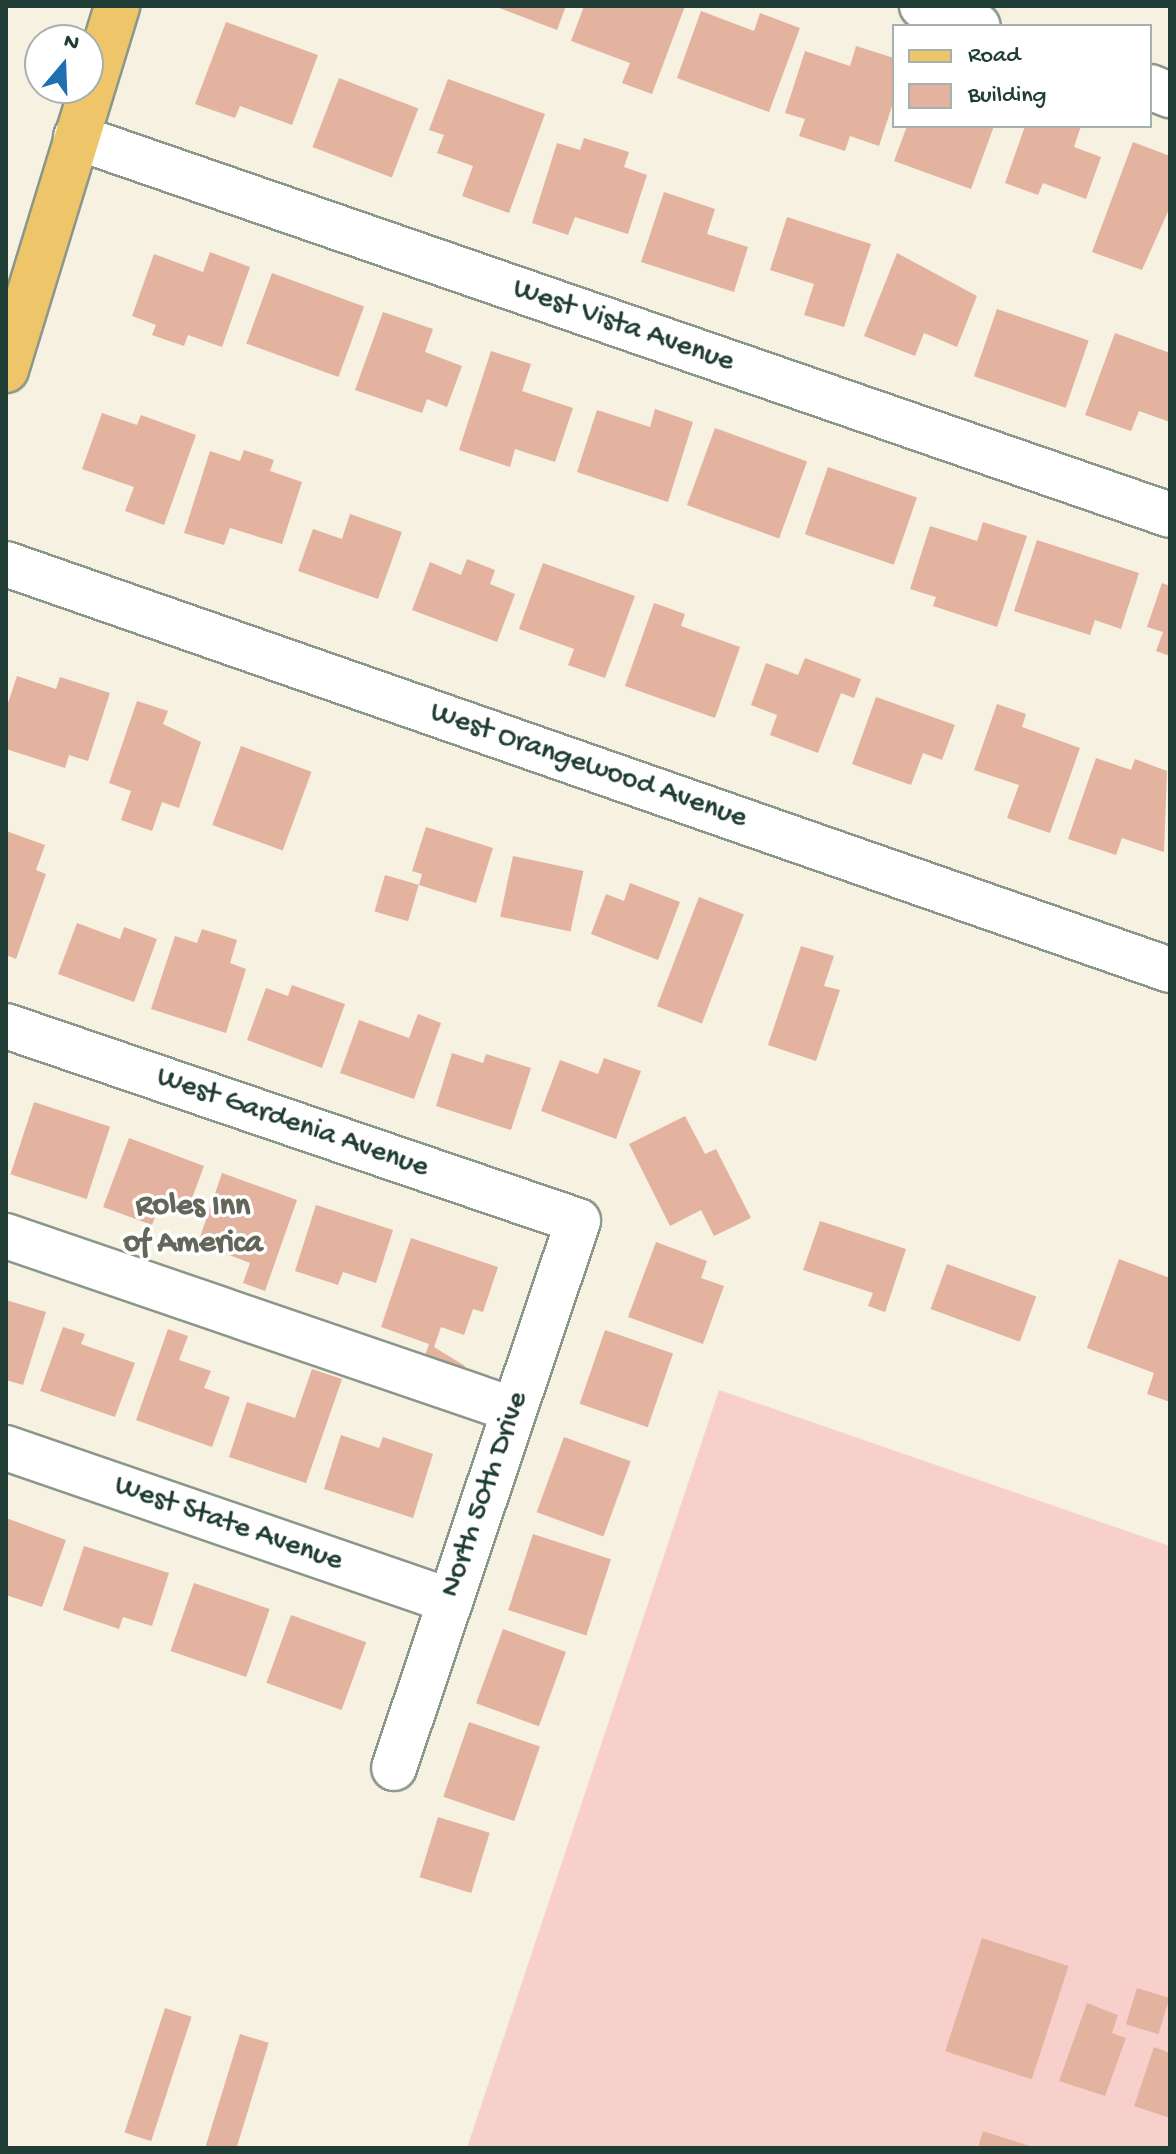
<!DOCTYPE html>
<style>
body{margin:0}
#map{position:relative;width:1176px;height:2154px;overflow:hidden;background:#f6f1e1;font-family:"Gochi Hand",sans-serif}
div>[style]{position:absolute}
.built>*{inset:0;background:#f7d0cc}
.building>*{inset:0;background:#e3b39f;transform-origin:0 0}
.roads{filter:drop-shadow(2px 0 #8a978a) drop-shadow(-2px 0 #8a978a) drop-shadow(0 2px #8a978a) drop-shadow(0 -2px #8a978a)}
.minor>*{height:44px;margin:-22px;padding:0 22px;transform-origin:22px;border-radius:22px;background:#fff}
.major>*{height:44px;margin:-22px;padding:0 22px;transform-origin:22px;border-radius:22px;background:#eec569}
span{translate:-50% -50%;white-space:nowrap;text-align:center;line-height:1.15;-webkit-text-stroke:7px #fff;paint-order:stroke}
.street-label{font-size:30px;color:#1f3d34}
.neighbourhood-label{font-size:32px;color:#646659;font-weight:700}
.frame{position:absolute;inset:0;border:8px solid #1f3d34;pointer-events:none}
.legend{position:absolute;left:892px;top:24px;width:260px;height:104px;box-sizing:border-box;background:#fff;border:2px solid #a5b1ae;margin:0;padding:10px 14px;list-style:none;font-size:24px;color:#1f3d34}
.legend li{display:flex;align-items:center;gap:16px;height:40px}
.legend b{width:40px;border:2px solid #a5b1ae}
.north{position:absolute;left:24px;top:24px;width:80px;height:80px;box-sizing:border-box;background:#fff;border:2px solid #a5b1ae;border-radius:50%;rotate:19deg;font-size:22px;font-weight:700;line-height:32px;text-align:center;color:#1f3d34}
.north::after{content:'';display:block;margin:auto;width:28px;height:36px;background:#1f6fb2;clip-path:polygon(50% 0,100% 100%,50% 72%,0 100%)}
</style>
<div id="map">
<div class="built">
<i style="clip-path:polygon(719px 1390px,1170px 1546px,1170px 2148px,467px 2148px)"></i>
</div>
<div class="building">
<i style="clip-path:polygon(494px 6px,566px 6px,557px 30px)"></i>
<i style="clip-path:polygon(584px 6px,685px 6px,652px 94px,622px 83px,630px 63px,571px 41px)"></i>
<i style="clip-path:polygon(701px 11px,754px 31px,760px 13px,800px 28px,769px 112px,677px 78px)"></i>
<i style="clip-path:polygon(226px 22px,318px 55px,292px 125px,240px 106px,235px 118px,195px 104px)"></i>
<i style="clip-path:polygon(856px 46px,894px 58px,894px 100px,879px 146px,850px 136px,845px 151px,799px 136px,805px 119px,785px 113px,805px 51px,850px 66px)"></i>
<i style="left:339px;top:78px;width:85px;height:74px;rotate:21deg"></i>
<i style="clip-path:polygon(448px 79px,545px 114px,509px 213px,462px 196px,473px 166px,437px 153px,444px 135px,429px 130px)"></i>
<i style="clip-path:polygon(907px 126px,994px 126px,971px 189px,894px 161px)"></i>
<i style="clip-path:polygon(1025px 126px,1081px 126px,1074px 147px,1101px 157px,1086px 199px,1043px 183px,1038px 195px,1005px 183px)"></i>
<i style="clip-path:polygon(584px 138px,629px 152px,624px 167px,647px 175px,628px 234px,575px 217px,568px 235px,532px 223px,557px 143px,580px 150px)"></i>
<i style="clip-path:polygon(1133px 142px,1170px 156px,1170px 207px,1142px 270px,1092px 252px)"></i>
<i style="clip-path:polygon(664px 192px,715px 209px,707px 234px,748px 247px,734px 292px,641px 262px)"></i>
<i style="clip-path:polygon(787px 217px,871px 244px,844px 327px,804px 315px,814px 284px,770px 270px)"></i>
<i style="clip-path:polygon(210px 252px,250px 267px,222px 347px,188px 335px,184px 346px,152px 335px,156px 325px,132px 316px,154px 254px,203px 272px)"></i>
<i style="clip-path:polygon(897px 253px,977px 296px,957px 347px,924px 333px,915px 356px,864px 336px)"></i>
<i style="left:272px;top:273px;width:98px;height:75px;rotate:20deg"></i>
<i style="left:997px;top:309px;width:97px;height:71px;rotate:19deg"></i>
<i style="clip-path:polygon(383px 312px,433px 329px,425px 352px,462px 366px,447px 407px,427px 399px,422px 413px,355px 390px)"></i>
<i style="clip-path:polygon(1115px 333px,1170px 353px,1170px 422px,1139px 411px,1131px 431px,1085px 415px)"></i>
<i style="clip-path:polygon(491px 351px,531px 364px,522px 391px,573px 408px,555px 462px,515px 449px,510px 467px,459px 450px)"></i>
<i style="clip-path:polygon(655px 409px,693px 422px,668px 502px,577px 472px,597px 410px,650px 427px)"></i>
<i style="clip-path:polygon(102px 413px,137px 425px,141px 415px,196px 435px,164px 525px,125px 511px,134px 487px,82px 469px)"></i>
<i style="left:715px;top:428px;width:98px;height:82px;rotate:20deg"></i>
<i style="clip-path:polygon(244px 450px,274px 460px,270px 471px,302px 482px,282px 544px,230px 528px,224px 545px,184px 533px,210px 451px,240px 461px)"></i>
<i style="left:828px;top:467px;width:94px;height:71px;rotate:19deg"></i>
<i style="clip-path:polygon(350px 514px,402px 532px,378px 599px,298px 571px,313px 529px,342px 539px)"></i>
<i style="clip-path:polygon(983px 522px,1027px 536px,997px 627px,933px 606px,936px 597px,910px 589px,930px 526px,977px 541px)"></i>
<i style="clip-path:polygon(1037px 540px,1139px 573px,1121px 629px,1095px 620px,1090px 635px,1014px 611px)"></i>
<i style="clip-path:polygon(467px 559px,495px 570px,490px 584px,515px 594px,497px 642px,412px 610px,430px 562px,461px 575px)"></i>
<i style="clip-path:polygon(543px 563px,635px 596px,605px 678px,568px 665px,574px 649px,519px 629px)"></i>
<i style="clip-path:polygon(1162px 583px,1170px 586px,1170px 656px,1156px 651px,1163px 632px,1147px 627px)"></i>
<i style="clip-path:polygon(654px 603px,685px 614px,681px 626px,740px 647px,715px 718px,625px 686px)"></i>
<i style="clip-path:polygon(805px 658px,861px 679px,854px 698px,841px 693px,818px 753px,770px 735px,777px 715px,751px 705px,766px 663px,798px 675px)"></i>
<i style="clip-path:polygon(17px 676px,56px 689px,60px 677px,110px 693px,88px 761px,69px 755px,65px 768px,6px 749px,6px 709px)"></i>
<i style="clip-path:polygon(876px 697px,955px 725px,942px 760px,923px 753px,911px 785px,852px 764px)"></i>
<i style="clip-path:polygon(137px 701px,168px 711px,163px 724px,201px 742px,179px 808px,162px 802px,152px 831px,121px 820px,131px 791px,109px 783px)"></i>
<i style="clip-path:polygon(997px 704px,1026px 714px,1022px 727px,1080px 748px,1050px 833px,1007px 818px,1019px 785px,974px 770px)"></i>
<i style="left:241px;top:746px;width:75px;height:84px;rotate:20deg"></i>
<i style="clip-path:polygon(1096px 758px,1131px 770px,1135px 759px,1167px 771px,1164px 852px,1122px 838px,1116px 855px,1068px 839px)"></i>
<i style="clip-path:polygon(426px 827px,493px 848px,476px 903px,419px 885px,422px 874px,412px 871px)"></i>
<i style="clip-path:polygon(6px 831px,45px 845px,36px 870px,46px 874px,16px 959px,6px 955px)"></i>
<i style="left:513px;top:856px;width:72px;height:62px;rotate:12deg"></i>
<i style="left:385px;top:875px;width:35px;height:38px;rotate:16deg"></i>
<i style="clip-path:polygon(630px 883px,680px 902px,658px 960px,591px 934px,606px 894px,624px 901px)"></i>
<i style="left:699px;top:897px;width:48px;height:117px;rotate:21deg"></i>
<i style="clip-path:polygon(77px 923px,120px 939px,124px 927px,157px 939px,134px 1002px,58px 974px)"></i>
<i style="clip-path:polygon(202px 929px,237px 940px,230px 963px,246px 969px,226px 1033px,151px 1009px,175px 936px,197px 943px)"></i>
<i style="clip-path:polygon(801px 946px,834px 956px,824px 986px,840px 990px,816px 1061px,768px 1045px)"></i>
<i style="clip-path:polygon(292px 985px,345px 1004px,322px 1068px,247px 1040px,266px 988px,288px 996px)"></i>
<i style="clip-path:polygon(418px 1014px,441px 1023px,414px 1099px,340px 1073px,359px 1020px,409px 1038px)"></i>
<i style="clip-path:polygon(452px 1053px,483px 1063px,486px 1054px,531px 1068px,511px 1130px,436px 1106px)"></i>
<i style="clip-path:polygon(604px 1058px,641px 1071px,616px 1139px,541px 1111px,560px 1060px,598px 1074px)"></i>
<i style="left:34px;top:1102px;width:80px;height:76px;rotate:18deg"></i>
<i style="clip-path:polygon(685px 1116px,705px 1154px,716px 1149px,751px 1218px,714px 1236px,701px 1210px,670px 1226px,629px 1144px)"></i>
<i style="clip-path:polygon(129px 1138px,204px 1166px,185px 1217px,159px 1207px,152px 1225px,103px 1207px)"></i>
<i style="clip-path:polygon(222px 1173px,297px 1200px,265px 1291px,243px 1283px,250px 1263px,198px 1243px)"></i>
<i style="clip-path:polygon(316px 1205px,393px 1230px,376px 1283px,343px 1272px,338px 1285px,295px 1271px)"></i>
<i style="clip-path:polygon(820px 1221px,906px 1249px,885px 1312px,868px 1306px,873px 1293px,803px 1270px)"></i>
<i style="clip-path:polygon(411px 1238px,498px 1267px,483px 1312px,473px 1309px,464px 1335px,441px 1327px,434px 1347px,465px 1366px,460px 1381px,421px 1367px,429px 1344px,381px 1327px)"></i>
<i style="clip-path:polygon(656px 1242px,707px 1261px,701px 1278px,724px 1286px,703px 1344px,628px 1317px)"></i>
<i style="clip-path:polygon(1119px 1259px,1170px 1278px,1170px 1402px,1147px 1394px,1154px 1373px,1087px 1348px)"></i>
<i style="left:947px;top:1264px;width:95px;height:48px;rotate:20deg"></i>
<i style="clip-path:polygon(6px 1300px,46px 1312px,23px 1385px,6px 1380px)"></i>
<i style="clip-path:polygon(63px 1327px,85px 1334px,81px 1344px,135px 1363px,115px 1417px,40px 1391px)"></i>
<i style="clip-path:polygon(168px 1329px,188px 1336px,179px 1360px,211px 1371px,204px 1388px,230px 1397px,212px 1447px,136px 1420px)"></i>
<i style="left:605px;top:1330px;width:72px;height:78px;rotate:19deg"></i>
<i style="clip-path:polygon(312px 1369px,342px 1379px,306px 1483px,229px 1457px,247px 1402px,295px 1418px)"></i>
<i style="clip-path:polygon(341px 1435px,379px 1448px,383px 1437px,433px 1454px,413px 1518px,324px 1489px)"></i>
<i style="left:564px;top:1437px;width:71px;height:80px;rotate:20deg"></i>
<i style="clip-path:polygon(6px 1518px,66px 1540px,42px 1607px,6px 1595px)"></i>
<i style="left:533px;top:1534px;width:82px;height:80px;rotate:18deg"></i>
<i style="clip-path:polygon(84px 1546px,169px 1573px,152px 1626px,123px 1617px,119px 1629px,63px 1610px)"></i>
<i style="left:194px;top:1583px;width:80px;height:72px;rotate:19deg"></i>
<i style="left:291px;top:1615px;width:80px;height:72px;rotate:20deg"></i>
<i style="left:503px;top:1629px;width:67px;height:79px;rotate:20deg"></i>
<i style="left:469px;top:1722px;width:75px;height:79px;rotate:19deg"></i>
<i style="left:438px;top:1817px;width:54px;height:63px;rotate:17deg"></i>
<i style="left:982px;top:1938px;width:91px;height:119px;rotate:18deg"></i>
<i style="left:1137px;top:1988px;width:34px;height:38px;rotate:17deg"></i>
<i style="clip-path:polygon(1087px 2003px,1118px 2015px,1112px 2033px,1126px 2038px,1105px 2096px,1059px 2081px)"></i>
<i style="left:165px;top:2008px;width:28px;height:131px;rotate:18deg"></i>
<i style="left:240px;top:2034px;width:30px;height:120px;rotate:17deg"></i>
<i style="clip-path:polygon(1154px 2047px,1170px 2053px,1170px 2118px,1134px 2106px)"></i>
<i style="clip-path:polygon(983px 2131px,1033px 2147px,1033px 2148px,978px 2148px)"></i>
</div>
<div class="roads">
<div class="minor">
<i style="left:922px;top:6px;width:59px;rotate:19.7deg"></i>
<i style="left:1150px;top:87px;width:22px;rotate:22deg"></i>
<i style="left:76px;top:137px;width:1157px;rotate:19.06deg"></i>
<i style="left:6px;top:564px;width:1233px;rotate:19.23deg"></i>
<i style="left:6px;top:1026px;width:604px;rotate:18.82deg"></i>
<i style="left:578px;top:1221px;width:577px;rotate:108.59deg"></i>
<i style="left:6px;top:1236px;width:537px;rotate:18.91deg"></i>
<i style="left:6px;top:1448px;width:470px;rotate:19deg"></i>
</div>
<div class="major">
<i style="left:6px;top:370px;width:381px;rotate:-73deg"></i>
</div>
</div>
<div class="street-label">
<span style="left:623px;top:327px;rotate:19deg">West Vista Avenue</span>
<span style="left:588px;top:767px;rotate:19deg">West Orangewood Avenue</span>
<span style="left:292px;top:1124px;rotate:19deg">West Gardenia Avenue</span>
<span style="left:486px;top:1495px;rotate:-71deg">North 50th Drive</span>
<span style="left:228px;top:1525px;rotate:19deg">West State Avenue</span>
</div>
<div class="neighbourhood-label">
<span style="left:193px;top:1226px">Roles Inn<br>of America</span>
</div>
<div class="frame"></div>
<ul class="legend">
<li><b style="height:10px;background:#eec569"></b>Road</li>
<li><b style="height:22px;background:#e3b39f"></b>Building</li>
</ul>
<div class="north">N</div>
</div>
